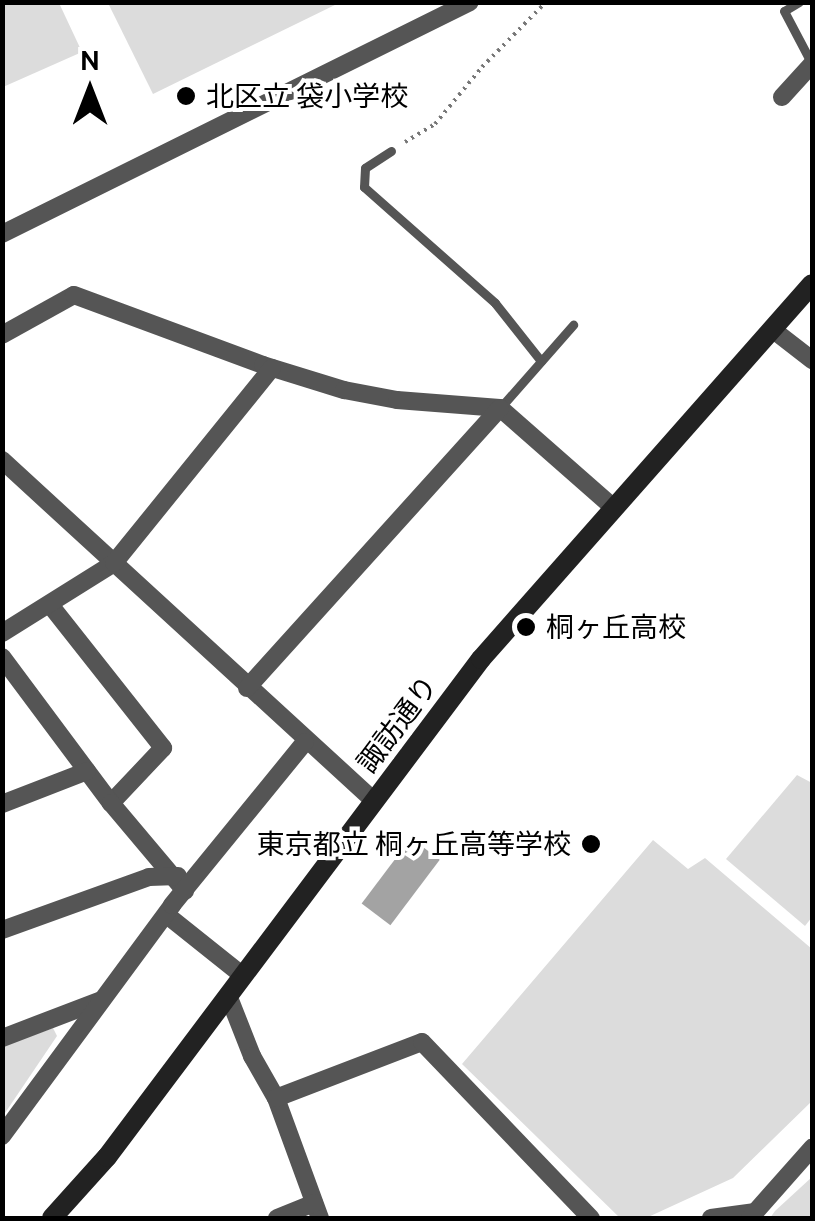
<!DOCTYPE html>
<meta charset="utf-8">
<style>
body{margin:0}
#map{position:relative;width:815px;height:1221px;overflow:hidden;background:#fff;font-family:Cabin,"Noto Sans JP",sans-serif}
div>[style]{position:absolute}
.green>*{inset:0;background:#dcdcdc}
.water>*{inset:0;background:#a3a3a3;transform-origin:0 0}
.path>*{height:4px;margin-top:-2px;transform-origin:0;background:repeating-linear-gradient(90deg,#777 0 2.5px,transparent 0 7.5px)}
.lane>*{height:9px;margin:-4.5px;padding:0 4.5px;transform-origin:4.5px;border-radius:4.5px;background:#555}
.street>*{height:18px;margin:-9px;padding:0 9px;transform-origin:9px;border-radius:9px;background:#555}
.secondary>*{height:20px;margin:-10px;padding:0 10px;transform-origin:10px;border-radius:10px;background:#222}
.dots>*{width:28px;height:28px;translate:-50% -50%;box-sizing:border-box;border:5px solid #fff;border-radius:50%}
span{translate:-50% -50%;white-space:nowrap;text-align:center;line-height:1.15;-webkit-text-stroke:8px #fff;paint-order:stroke}
.poi-label{font-size:28px;color:#000}
.left{translate:0 -50%;text-align:left}
.right{translate:-100% -50%;text-align:right}
.street-label{font-size:28px;color:#000}
.frame{position:absolute;inset:0;border:5px solid #000;pointer-events:none}
.north{position:absolute;left:40px;top:40px;width:100px;height:100px;-webkit-text-stroke:8px #fff;paint-order:stroke;rotate:0deg;font-size:28px;font-weight:700;line-height:40px;text-align:center;color:#000}
.north::after{content:'';display:block;margin:auto;width:35px;height:45px;background:#000;clip-path:polygon(50% 0,100% 100%,50% 72%,0 100%)}
</style>
<div id="map">
<div class="green">
<i style="clip-path:polygon(3px 2px,59px 3px,82px 52px,3px 87px)"></i>
<i style="clip-path:polygon(108px 3px,339px 3px,153px 94px)"></i>
<i style="clip-path:polygon(797px 775px,812px 783px,812px 917px,805px 926px,726px 859px)"></i>
<i style="clip-path:polygon(653px 840px,688px 869px,705px 858px,812px 949px,812px 1101px,733px 1178px,646px 1218px,620px 1218px,462px 1064px)"></i>
<i style="clip-path:polygon(53px 1028px,57px 1036px,3px 1116px,3px 1046px)"></i>
<i style="clip-path:polygon(812px 1177px,812px 1218px,770px 1218px,775px 1211px)"></i>
</div>
<div class="water">
<i style="left:411px;top:838px;width:36px;height:82px;rotate:37deg"></i>
</div>
<div class="path">
<i style="left:405px;top:142px;width:35px;rotate:-31deg"></i>
<i style="left:435px;top:124px;width:74px;rotate:-50.5deg"></i>
<i style="left:482px;top:67px;width:91px;rotate:-45.4deg"></i>
</div>
<div class="lane">
<i style="left:799px;top:2px;width:17px;rotate:149deg"></i>
<i style="left:784px;top:11px;width:60px;rotate:62.2deg"></i>
<i style="left:391px;top:151px;width:31px;rotate:147deg"></i>
<i style="left:365px;top:168px;width:19px;rotate:93deg"></i>
<i style="left:364px;top:187px;width:175px;rotate:41.5deg"></i>
<i style="left:495px;top:303px;width:74px;rotate:51.6deg"></i>
<i style="left:500px;top:408px;width:111px;rotate:-48.7deg"></i>
</div>
<div class="street">
<i style="left:782px;top:97px;width:45px;rotate:-47.7deg"></i>
<i style="left:2px;top:234px;width:522px;rotate:-26.37deg"></i>
<i style="left:772px;top:329px;width:51px;rotate:37.8deg"></i>
<i style="left:2px;top:335px;width:82px;rotate:-29.1deg"></i>
<i style="left:74px;top:295px;width:202px;rotate:20.3deg"></i>
<i style="left:263px;top:365px;width:85px;rotate:17.2deg"></i>
<i style="left:344px;top:390px;width:54px;rotate:10.7deg"></i>
<i style="left:397px;top:400px;width:103px;rotate:4.4deg"></i>
<i style="left:500px;top:408px;width:152px;rotate:41.3deg"></i>
<i style="left:2px;top:460px;width:503px;rotate:42.5deg"></i>
<i style="left:51px;top:606px;width:181px;rotate:51.7deg"></i>
<i style="left:163px;top:748px;width:76px;rotate:133.4deg"></i>
<i style="left:2px;top:633px;width:132px;rotate:-32deg"></i>
<i style="left:114px;top:563px;width:251px;rotate:-51deg"></i>
<i style="left:2px;top:657px;width:182px;rotate:53.3deg"></i>
<i style="left:111px;top:803px;width:115px;rotate:49.9deg"></i>
<i style="left:247px;top:688px;width:377px;rotate:-47.9deg"></i>
<i style="left:2px;top:804px;width:91px;rotate:-21.2deg"></i>
<i style="left:168px;top:916px;width:95px;rotate:38.6deg"></i>
<i style="left:2px;top:930px;width:156px;rotate:-19.8deg"></i>
<i style="left:149px;top:877px;width:29px;rotate:-2deg"></i>
<i style="left:228px;top:995px;width:66px;rotate:68.5deg"></i>
<i style="left:252px;top:1056px;width:48px;rotate:60.3deg"></i>
<i style="left:276px;top:1098px;width:128px;rotate:69.9deg"></i>
<i style="left:2px;top:1038px;width:104px;rotate:-20.9deg"></i>
<i style="left:276px;top:1098px;width:156px;rotate:-21deg"></i>
<i style="left:422px;top:1042px;width:244px;rotate:46.2deg"></i>
<i style="left:2px;top:1136px;width:287px;rotate:-53.6deg"></i>
<i style="left:172px;top:905px;width:210px;rotate:-50.8deg"></i>
<i style="left:277px;top:1218px;width:40px;rotate:-22deg"></i>
<i style="left:711px;top:1218px;width:43px;rotate:-7.9deg"></i>
<i style="left:750px;top:1218px;width:94px;rotate:-48.5deg"></i>
</div>
<div class="secondary">
<i style="left:52px;top:1218px;width:82px;rotate:-48deg"></i>
<i style="left:107px;top:1157px;width:623px;rotate:-53.09deg"></i>
<i style="left:481px;top:659px;width:500px;rotate:-48.57deg"></i>
</div>
<div class="dots">
<i style="left:186px;top:96px;background:#000"></i>
<i style="left:526px;top:627px;background:#000"></i>
<i style="left:591px;top:844px;background:#000"></i>
</div>
<div class="poi-label">
<span class="left" style="left:206px;top:96px">北区立 袋小学校</span>
<span class="left" style="left:546px;top:627px">桐ヶ丘高校</span>
<span class="right" style="left:571px;top:844px">東京都立 桐ヶ丘高等学校</span>
</div>
<div class="street-label">
<span style="left:397px;top:724px;rotate:-53deg">諏訪通り</span>
</div>
<div class="frame"></div>
<div class="north">N</div>
</div>
